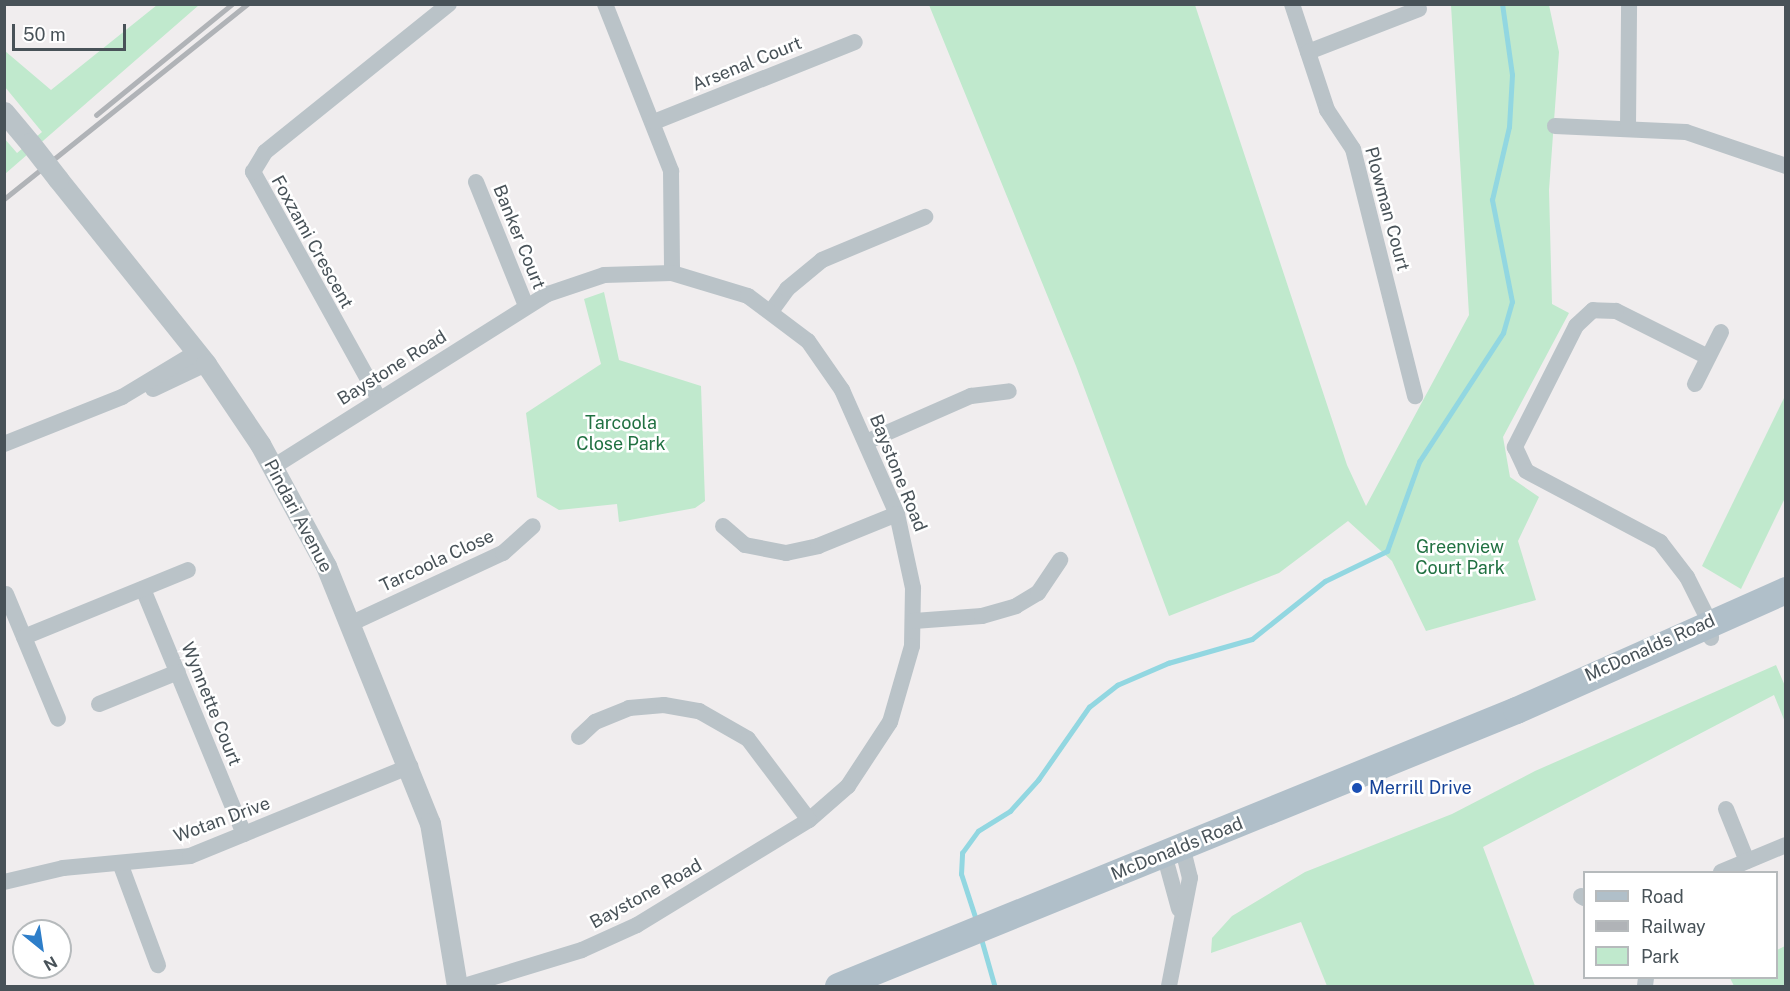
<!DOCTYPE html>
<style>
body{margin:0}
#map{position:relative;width:1790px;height:991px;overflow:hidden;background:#f0edee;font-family:"Public Sans",sans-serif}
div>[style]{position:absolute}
.green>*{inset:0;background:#c0e9cd}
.stream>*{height:4.5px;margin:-2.25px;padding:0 2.25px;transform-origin:2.25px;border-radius:2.25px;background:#92d7e1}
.minor>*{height:16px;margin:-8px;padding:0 8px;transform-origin:8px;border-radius:8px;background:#bac3c8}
.tertiary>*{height:21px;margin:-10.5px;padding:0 10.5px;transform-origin:10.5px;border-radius:10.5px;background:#bac3c8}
.primary>*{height:27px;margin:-13.5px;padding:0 13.5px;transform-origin:13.5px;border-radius:13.5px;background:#b0bfc9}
.rail>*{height:4.5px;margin:-2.25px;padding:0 2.25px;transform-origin:2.25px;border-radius:2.25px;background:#b0b3b7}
.tertiary-bridge>*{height:21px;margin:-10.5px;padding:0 10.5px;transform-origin:10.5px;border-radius:10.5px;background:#bac3c8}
.dots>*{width:16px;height:16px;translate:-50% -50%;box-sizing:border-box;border:3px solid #fff;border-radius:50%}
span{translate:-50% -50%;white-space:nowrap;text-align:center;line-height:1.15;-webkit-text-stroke:5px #fff;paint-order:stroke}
.street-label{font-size:18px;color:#485258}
.park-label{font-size:18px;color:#217142}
.transit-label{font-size:18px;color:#164399}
.left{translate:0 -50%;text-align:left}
.frame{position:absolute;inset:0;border:6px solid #485258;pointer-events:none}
.legend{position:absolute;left:1583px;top:871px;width:195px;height:108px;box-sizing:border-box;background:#fff;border:2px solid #b6babc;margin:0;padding:8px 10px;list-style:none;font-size:18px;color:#485258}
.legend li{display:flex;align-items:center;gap:12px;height:30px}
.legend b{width:30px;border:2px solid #b6babc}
.north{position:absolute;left:12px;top:919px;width:60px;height:60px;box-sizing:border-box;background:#fff;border:2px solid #b6babc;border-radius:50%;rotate:150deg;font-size:16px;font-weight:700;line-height:24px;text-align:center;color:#485258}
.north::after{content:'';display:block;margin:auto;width:21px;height:27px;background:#2e7ec9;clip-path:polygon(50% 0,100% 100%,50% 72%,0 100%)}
.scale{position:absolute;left:12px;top:24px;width:114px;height:27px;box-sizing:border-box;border:3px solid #485258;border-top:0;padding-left:8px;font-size:18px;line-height:21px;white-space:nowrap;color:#485258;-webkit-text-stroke:4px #fff;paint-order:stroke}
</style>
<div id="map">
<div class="green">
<i style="clip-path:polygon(157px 5px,199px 5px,5px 174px,4px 138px,17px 153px,42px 132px,5px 87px,5px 51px,51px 90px)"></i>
<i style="clip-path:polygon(929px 5px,1195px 5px,1347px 465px,1366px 506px,1469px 315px,1451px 5px,1549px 5px,1559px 52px,1549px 190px,1552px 304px,1569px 313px,1503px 437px,1510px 477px,1539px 497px,1518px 541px,1536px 600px,1426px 631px,1392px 561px,1348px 521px,1279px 573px,1169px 616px,1076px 366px)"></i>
<i style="clip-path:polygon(604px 292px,619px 360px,701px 386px,705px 501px,695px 508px,619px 522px,617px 504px,559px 510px,537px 497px,526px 413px,601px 364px,584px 299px)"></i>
<i style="clip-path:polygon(1785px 396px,1785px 498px,1741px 589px,1702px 566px)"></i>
<i style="clip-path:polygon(1776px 665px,1785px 686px,1785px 722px,1774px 695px,1483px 847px,1535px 986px,1327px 986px,1301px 922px,1211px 953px,1212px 938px,1232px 916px,1305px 872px,1452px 814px,1535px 771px)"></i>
<i style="clip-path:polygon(1785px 946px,1785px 986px,1734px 986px,1730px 978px,1776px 978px,1777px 950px)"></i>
</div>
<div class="stream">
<i style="left:976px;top:920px;width:48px;rotate:-108.1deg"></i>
<i style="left:961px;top:874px;width:21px;rotate:-87deg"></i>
<i style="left:962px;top:853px;width:27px;rotate:-54deg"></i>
<i style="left:978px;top:831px;width:38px;rotate:-32deg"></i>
<i style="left:1010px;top:811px;width:42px;rotate:-47.9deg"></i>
<i style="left:1038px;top:780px;width:89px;rotate:-55.1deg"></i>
<i style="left:1089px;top:707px;width:36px;rotate:-38deg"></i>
<i style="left:1117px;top:685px;width:56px;rotate:-23.3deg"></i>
<i style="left:1168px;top:663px;width:87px;rotate:-15.9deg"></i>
<i style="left:1252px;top:639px;width:93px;rotate:-38.5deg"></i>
<i style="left:1325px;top:581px;width:69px;rotate:-25.8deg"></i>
<i style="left:1387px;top:551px;width:95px;rotate:-70.2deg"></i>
<i style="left:1419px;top:462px;width:154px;rotate:-56.9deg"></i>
<i style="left:1503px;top:333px;width:32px;rotate:-74deg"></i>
<i style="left:1512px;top:302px;width:104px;rotate:-101.1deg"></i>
<i style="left:1492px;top:200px;width:75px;rotate:-76.9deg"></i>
<i style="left:1509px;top:127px;width:52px;rotate:-86.7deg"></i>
<i style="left:1512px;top:75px;width:72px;rotate:-98deg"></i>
<i style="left:981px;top:937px;width:51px;rotate:74.1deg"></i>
</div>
<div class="minor">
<i style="left:605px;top:4px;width:180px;rotate:68.4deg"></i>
<i style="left:671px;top:171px;width:102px;rotate:89.4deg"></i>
<i style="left:1292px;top:4px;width:112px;rotate:71.7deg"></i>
<i style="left:1327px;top:110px;width:47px;rotate:56.3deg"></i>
<i style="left:1353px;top:149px;width:255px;rotate:75.9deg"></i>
<i style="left:1308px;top:52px;width:119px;rotate:-21.2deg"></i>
<i style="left:654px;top:122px;width:216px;rotate:-21.7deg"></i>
<i style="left:1555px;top:126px;width:131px;rotate:2.6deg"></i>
<i style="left:1686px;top:132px;width:106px;rotate:18.8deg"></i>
<i style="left:1628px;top:128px;width:124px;rotate:-89.5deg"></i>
<i style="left:476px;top:182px;width:134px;rotate:68deg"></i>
<i style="left:772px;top:310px;width:26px;rotate:-54deg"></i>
<i style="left:787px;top:289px;width:45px;rotate:-39.6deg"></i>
<i style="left:822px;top:260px;width:112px;rotate:-22.7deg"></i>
<i style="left:1708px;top:357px;width:103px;rotate:-153.4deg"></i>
<i style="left:1616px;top:311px;width:23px;rotate:-178deg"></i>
<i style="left:1593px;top:310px;width:23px;rotate:137deg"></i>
<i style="left:1576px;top:326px;width:136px;rotate:116.8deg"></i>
<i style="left:1515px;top:447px;width:26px;rotate:65deg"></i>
<i style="left:1526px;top:471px;width:152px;rotate:27.9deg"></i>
<i style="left:1660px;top:542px;width:44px;rotate:52.4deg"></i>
<i style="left:1687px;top:577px;width:49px;rotate:63.4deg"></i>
<i style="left:1709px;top:621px;width:17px;rotate:83deg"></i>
<i style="left:1695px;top:384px;width:58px;rotate:-63.4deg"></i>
<i style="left:153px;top:389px;width:59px;rotate:-25.3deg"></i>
<i style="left:379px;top:399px;width:260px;rotate:-119deg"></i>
<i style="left:253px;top:172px;width:23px;rotate:-59deg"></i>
<i style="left:265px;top:152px;width:236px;rotate:-38.8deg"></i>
<i style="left:866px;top:442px;width:115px;rotate:-23.7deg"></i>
<i style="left:971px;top:396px;width:38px;rotate:-7deg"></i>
<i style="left:4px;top:444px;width:127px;rotate:-21.7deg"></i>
<i style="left:122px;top:397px;width:87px;rotate:-31deg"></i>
<i style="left:273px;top:467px;width:325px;rotate:-32.2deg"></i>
<i style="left:548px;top:294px;width:59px;rotate:-18.7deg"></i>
<i style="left:604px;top:275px;width:68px;rotate:-1.7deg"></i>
<i style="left:672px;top:273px;width:79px;rotate:16.8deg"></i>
<i style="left:748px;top:296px;width:75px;rotate:36.9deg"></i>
<i style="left:808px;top:341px;width:60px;rotate:55.2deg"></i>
<i style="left:842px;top:390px;width:136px;rotate:66.1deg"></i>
<i style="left:897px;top:514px;width:76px;rotate:77.8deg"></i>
<i style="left:913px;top:588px;width:58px;rotate:91deg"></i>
<i style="left:912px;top:646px;width:79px;rotate:106.1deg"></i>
<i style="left:890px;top:722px;width:77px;rotate:123.3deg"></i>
<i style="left:848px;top:786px;width:52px;rotate:138.9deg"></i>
<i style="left:809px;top:820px;width:202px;rotate:148.6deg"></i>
<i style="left:637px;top:925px;width:60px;rotate:155.6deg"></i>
<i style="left:582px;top:950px;width:123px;rotate:163deg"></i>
<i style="left:723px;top:526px;width:29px;rotate:41deg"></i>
<i style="left:745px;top:545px;width:42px;rotate:11deg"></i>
<i style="left:786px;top:553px;width:33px;rotate:-12deg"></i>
<i style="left:818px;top:546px;width:85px;rotate:-22.1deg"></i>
<i style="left:143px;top:589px;width:265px;rotate:67.6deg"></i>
<i style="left:6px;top:594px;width:135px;rotate:67.4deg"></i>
<i style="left:914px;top:621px;width:68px;rotate:-4.2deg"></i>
<i style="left:982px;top:616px;width:35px;rotate:-16deg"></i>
<i style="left:1016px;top:606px;width:26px;rotate:-31deg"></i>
<i style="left:1038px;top:593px;width:40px;rotate:-56deg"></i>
<i style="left:352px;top:623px;width:166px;rotate:-24.9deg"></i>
<i style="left:503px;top:553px;width:40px;rotate:-42deg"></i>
<i style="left:24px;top:637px;width:177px;rotate:-22.2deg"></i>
<i style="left:99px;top:704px;width:85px;rotate:-22.1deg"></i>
<i style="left:579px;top:737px;width:22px;rotate:-43deg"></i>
<i style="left:595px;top:722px;width:37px;rotate:-22deg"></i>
<i style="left:629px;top:708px;width:35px;rotate:-5deg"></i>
<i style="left:664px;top:705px;width:36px;rotate:10deg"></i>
<i style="left:699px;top:711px;width:56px;rotate:29.7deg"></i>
<i style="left:748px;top:739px;width:101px;rotate:53deg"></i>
<i style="left:1726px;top:809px;width:56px;rotate:68deg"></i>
<i style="left:1164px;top:854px;width:57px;rotate:74.7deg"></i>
<i style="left:120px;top:863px;width:109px;rotate:69.6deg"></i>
<i style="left:1721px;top:872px;width:70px;rotate:-22.6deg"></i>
<i style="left:4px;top:882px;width:61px;rotate:-13.3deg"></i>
<i style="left:63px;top:868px;width:128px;rotate:-5.4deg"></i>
<i style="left:190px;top:856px;width:238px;rotate:-22.2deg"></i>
<i style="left:1581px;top:896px;width:4px;rotate:34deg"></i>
<i style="left:1169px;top:986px;width:110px;rotate:-79deg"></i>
<i style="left:1190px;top:878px;width:32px;rotate:-104deg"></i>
<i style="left:1645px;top:986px;width:8px;rotate:-83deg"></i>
</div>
<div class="tertiary">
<i style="left:4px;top:112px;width:40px;rotate:50deg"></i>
<i style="left:58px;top:179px;width:237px;rotate:51.3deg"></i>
<i style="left:206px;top:364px;width:97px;rotate:56deg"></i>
<i style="left:260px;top:444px;width:139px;rotate:61.6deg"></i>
<i style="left:326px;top:566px;width:277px;rotate:68deg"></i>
<i style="left:430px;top:823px;width:165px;rotate:80.6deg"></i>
</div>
<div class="primary">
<i style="left:838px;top:986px;width:732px;rotate:-22.15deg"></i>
<i style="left:1516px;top:710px;width:295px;rotate:-24deg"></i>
</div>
<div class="rail">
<i style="left:96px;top:115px;width:176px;rotate:-39.2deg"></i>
<i style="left:4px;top:199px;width:312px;rotate:-38.7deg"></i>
</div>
<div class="tertiary-bridge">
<i style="left:30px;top:143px;width:46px;rotate:52.1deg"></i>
</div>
<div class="dots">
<i style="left:1357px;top:788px;background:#1a4fb4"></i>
</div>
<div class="street-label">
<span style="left:747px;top:64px;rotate:-22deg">Arsenal Court</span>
<span style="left:1387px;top:209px;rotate:75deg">Plowman Court</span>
<span style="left:519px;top:237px;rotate:68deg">Banker Court</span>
<span style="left:312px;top:242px;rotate:61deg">Foxzami Crescent</span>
<span style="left:392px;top:368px;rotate:-32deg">Baystone Road</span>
<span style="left:898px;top:473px;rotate:68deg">Baystone Road</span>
<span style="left:298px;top:516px;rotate:62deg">Pindari Avenue</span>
<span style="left:437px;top:561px;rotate:-25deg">Tarcoola Close</span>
<span style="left:1650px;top:648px;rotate:-24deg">McDonalds Road</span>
<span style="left:211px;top:704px;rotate:68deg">Wynnette Court</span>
<span style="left:222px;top:820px;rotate:-20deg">Wotan Drive</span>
<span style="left:1177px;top:849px;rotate:-22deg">McDonalds Road</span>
<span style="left:646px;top:894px;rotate:-29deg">Baystone Road</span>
</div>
<div class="park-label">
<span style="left:621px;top:434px">Tarcoola<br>Close Park</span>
<span style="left:1460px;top:558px">Greenview<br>Court Park</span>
</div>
<div class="transit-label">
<span class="left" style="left:1369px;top:788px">Merrill Drive</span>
</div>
<div class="frame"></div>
<ul class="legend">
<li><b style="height:8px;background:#b0bfc9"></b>Road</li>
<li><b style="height:8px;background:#b0b3b7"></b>Railway</li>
<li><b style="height:16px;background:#c0e9cd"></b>Park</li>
</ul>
<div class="north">N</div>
<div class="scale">50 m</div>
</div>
